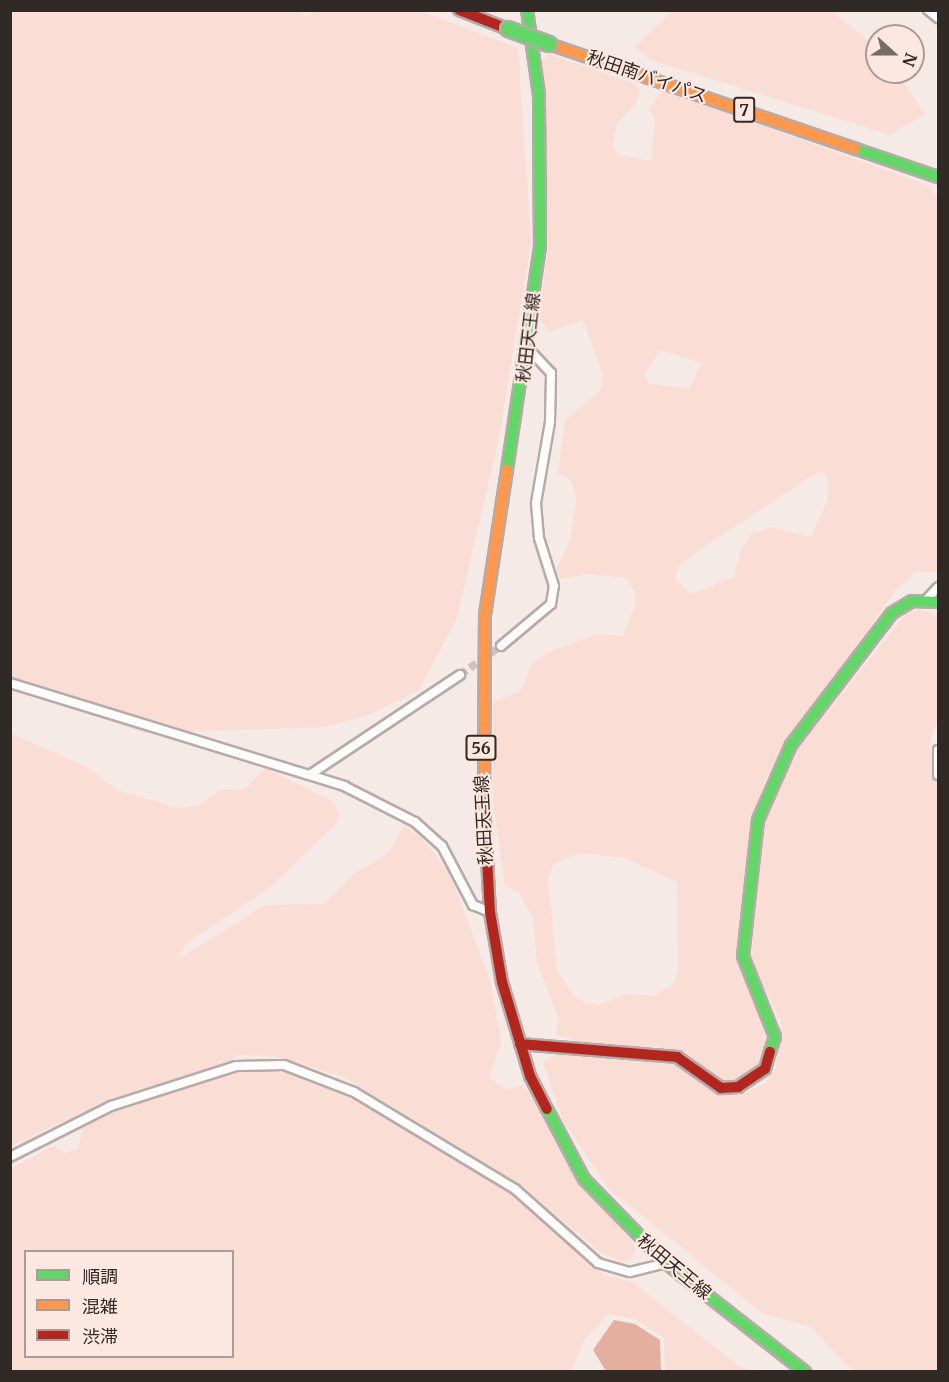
<!DOCTYPE html>
<meta charset="utf-8">
<style>
body{margin:0}
#map{position:relative;width:949px;height:1382px;overflow:hidden;background:#f6eae7;font-family:Merriweather,"Noto Sans JP",serif}
div>[style]{position:absolute}
.green>*{inset:0;background:#faddd5}
.water>*{inset:0;background:#e4af9e}
.street-tunnel>*{height:8px;margin-top:-4px;transform-origin:0;background:repeating-linear-gradient(90deg,#cec3c0 0 8px,transparent 0 12px)}
.roads{filter:drop-shadow(2px 0 #b5aba9) drop-shadow(-2px 0 #b5aba9) drop-shadow(0 2px #b5aba9) drop-shadow(0 -2px #b5aba9)}
.street>*{height:8px;margin:-4px;padding:0 4px;transform-origin:4px;border-radius:4px;background:#fefcfb}
.fast>*{height:10px;margin:-5px;padding:0 5px;transform-origin:5px;border-radius:5px;background:#63d668}
.slow>*{height:10px;margin:-5px;padding:0 5px;transform-origin:5px;border-radius:5px;background:#ff974d}
.jam>*{height:10px;margin:-5px;padding:0 5px;transform-origin:5px;border-radius:5px;background:#b3261e}
.bridges{filter:drop-shadow(2px 0 #b5aba9) drop-shadow(-2px 0 #b5aba9) drop-shadow(0 2px #b5aba9) drop-shadow(0 -2px #b5aba9)}
.fast-bridge>*{height:14px;margin:-7px;padding:0 7px;transform-origin:7px;border-radius:7px;background:#63d668}
span{translate:-50% -50%;white-space:nowrap;text-align:center;line-height:1.15;-webkit-text-stroke:4.5px #fce7e1;paint-order:stroke}
.shield-label span{padding:2px 4px;background:#fce7e1;border:2px solid;border-radius:4px;-webkit-text-stroke-width:0}
.shield-label{font-size:16px;color:#302926;font-weight:700}
.street-label{font-size:18px;color:#302926}
.frame{position:absolute;inset:0;border:12px solid #302926;pointer-events:none}
.legend{position:absolute;left:24px;top:1250px;width:210px;height:108px;box-sizing:border-box;background:#fce7e1;border:2px solid #aa9b96;margin:0;padding:8px 10px;list-style:none;font-size:18px;color:#302926}
.legend li{display:flex;align-items:center;gap:12px;height:30px}
.legend b{width:30px;border:2px solid #aa9b96}
.north{position:absolute;left:865px;top:24px;width:60px;height:60px;box-sizing:border-box;background:#fce7e1;border:2px solid #aa9b96;border-radius:50%;rotate:111deg;font-size:16px;font-weight:700;line-height:24px;text-align:center;color:#302926}
.north::after{content:'';display:block;margin:auto;width:21px;height:27px;background:#756d6a;clip-path:polygon(50% 0,100% 100%,50% 72%,0 100%)}
</style>
<div id="map">
<div class="green">
<i style="clip-path:polygon(295px 10px,308px 17px,316px 11px,421px 11px,518px 48px,531px 243px,498px 442px,457px 618px,419px 690px,371px 714px,327px 727px,145px 733px,11px 689px,10px 11px)"></i>
<i style="clip-path:polygon(683px 10px,832px 11px,877px 48px,877px 72px,897px 72px,925px 114px,890px 135px,651px 60px,635px 47px,670px 13px)"></i>
<i style="clip-path:polygon(evenodd,548px 54px,634px 83px,640px 91px,636px 103px,616px 125px,613px 146px,619px 155px,651px 161px,655px 121px,649px 108px,663px 90px,930px 186px,938px 200px,938px 572px,916px 572px,894px 592px,766px 778px,752px 821px,737px 942px,768px 1048px,761px 1064px,734px 1082px,719px 1083px,686px 1052px,653px 1046px,613px 1050px,555px 1035px,559px 1019px,537px 963px,533px 918px,519px 893px,505px 885px,493px 802px,493px 702px,520px 692px,533px 662px,551px 651px,597px 634px,623px 636px,635px 606px,635px 591px,625px 578px,587px 574px,560px 579px,556px 570px,570px 540px,576px 500px,572px 482px,558px 472px,565px 420px,601px 390px,602px 372px,583px 320px,549px 332px,539px 319px,548px 249px,540px 62px,548px 54px,660px 350px,701px 363px,690px 388px,648px 384px,645px 374px,660px 350px,548px 54px,820px 471px,827px 476px,828px 499px,811px 537px,771px 527px,751px 535px,741px 549px,734px 577px,691px 594px,675px 579px,680px 565px,705px 546px,820px 471px,548px 54px,581px 853px,625px 858px,677px 882px,678px 972px,673px 984px,654px 996px,627px 994px,599px 1005px,586px 1003px,575px 997px,557px 970px,548px 879px,554px 863px,581px 853px)"></i>
<i style="clip-path:polygon(920px 609px,938px 617px,938px 716px,930px 744px,938px 789px,938px 1371px,853px 1371px,810px 1327px,762px 1313px,609px 1189px,563px 1121px,543px 1063px,555px 1054px,666px 1062px,685px 1069px,704px 1087px,740px 1095px,766px 1083px,776px 1068px,781px 1022px,753px 966px,749px 945px,767px 813px,787px 762px,906px 614px)"></i>
<i style="clip-path:polygon(11px 734px,85px 766px,117px 790px,178px 808px,198px 806px,220px 790px,245px 789px,265px 768px,332px 801px,340px 815px,336px 824px,270px 888px,187px 943px,177px 960px,265px 905px,324px 904px,354px 874px,389px 852px,404px 825px,421px 837px,450px 874px,491px 983px,501px 1042px,489px 1078px,508px 1090px,522px 1085px,528px 1091px,571px 1170px,631px 1240px,636px 1250px,632px 1258px,622px 1262px,600px 1252px,521px 1185px,344px 1077px,273px 1056px,239px 1055px,209px 1072px,112px 1099px,11px 1146px)"></i>
<i style="clip-path:polygon(evenodd,265px 1068px,298px 1073px,378px 1111px,517px 1197px,606px 1276px,632px 1282px,740px 1367px,760px 1371px,665px 1371px,664px 1338px,635px 1319px,608px 1314px,585px 1339px,571px 1371px,11px 1371px,10px 1169px,53px 1146px,65px 1153px,78px 1149px,84px 1120px,242px 1070px,265px 1068px,26px 1252px,232px 1252px,232px 1356px,26px 1356px,26px 1252px)"></i>
</div>
<div class="water">
<i style="clip-path:polygon(614px 1320px,635px 1324px,660px 1340px,661px 1371px,606px 1371px,593px 1350px)"></i>
</div>
<div class="street-tunnel">
<i style="left:460px;top:675px;width:50px;rotate:-35.3deg"></i>
</div>
<div class="roads">
<div class="street">
<i style="left:928px;top:10px;width:13px;rotate:39deg"></i>
<i style="left:927px;top:599px;width:16px;rotate:-47deg"></i>
<i style="left:501px;top:646px;width:65px;rotate:-40deg"></i>
<i style="left:551px;top:604px;width:18px;rotate:-81deg"></i>
<i style="left:554px;top:586px;width:50px;rotate:-107.4deg"></i>
<i style="left:539px;top:538px;width:35px;rotate:-95deg"></i>
<i style="left:536px;top:503px;width:82px;rotate:-80.2deg"></i>
<i style="left:550px;top:422px;width:49px;rotate:-88.8deg"></i>
<i style="left:551px;top:373px;width:34px;rotate:-133deg"></i>
<i style="left:10px;top:683px;width:350px;rotate:17.1deg"></i>
<i style="left:344px;top:786px;width:80px;rotate:26.9deg"></i>
<i style="left:415px;top:822px;width:36px;rotate:42deg"></i>
<i style="left:442px;top:846px;width:67px;rotate:62.3deg"></i>
<i style="left:473px;top:905px;width:18px;rotate:22deg"></i>
<i style="left:938px;top:750px;width:25px;rotate:90deg"></i>
<i style="left:311px;top:774px;width:179px;rotate:-33.6deg"></i>
<i style="left:10px;top:1157px;width:113px;rotate:-26.8deg"></i>
<i style="left:111px;top:1106px;width:131px;rotate:-17.7deg"></i>
<i style="left:236px;top:1066px;width:48px;rotate:-1.2deg"></i>
<i style="left:284px;top:1065px;width:75px;rotate:21.1deg"></i>
<i style="left:354px;top:1092px;width:188px;rotate:31.1deg"></i>
<i style="left:515px;top:1189px;width:111px;rotate:41.7deg"></i>
<i style="left:598px;top:1263px;width:33px;rotate:16deg"></i>
<i style="left:630px;top:1272px;width:37px;rotate:-14deg"></i>
</div>
<div class="fast">
<i style="left:856px;top:149px;width:87px;rotate:18.9deg"></i>
<i style="left:507px;top:470px;width:225px;rotate:-81.6deg"></i>
<i style="left:540px;top:247px;width:152px;rotate:-90.4deg"></i>
<i style="left:539px;top:95px;width:86px;rotate:-98deg"></i>
<i style="left:770px;top:1052px;width:16px;rotate:-72deg"></i>
<i style="left:775px;top:1037px;width:87px;rotate:-111.6deg"></i>
<i style="left:743px;top:956px;width:137px;rotate:-83.7deg"></i>
<i style="left:758px;top:820px;width:82px;rotate:-66.3deg"></i>
<i style="left:791px;top:745px;width:166px;rotate:-52.6deg"></i>
<i style="left:892px;top:613px;width:23px;rotate:-31deg"></i>
<i style="left:912px;top:601px;width:26px;rotate:2deg"></i>
<i style="left:547px;top:1109px;width:79px;rotate:62.1deg"></i>
<i style="left:584px;top:1179px;width:117px;rotate:45.7deg"></i>
<i style="left:666px;top:1263px;width:177px;rotate:38.1deg"></i>
</div>
<div class="slow">
<i style="left:549px;top:44px;width:324px;rotate:18.9deg"></i>
<i style="left:484px;top:802px;width:187px;rotate:-89.7deg"></i>
<i style="left:485px;top:615px;width:147px;rotate:-81.4deg"></i>
</div>
<div class="jam">
<i style="left:459px;top:10px;width:53px;rotate:21.2deg"></i>
<i style="left:484px;top:802px;width:110px;rotate:86.9deg"></i>
<i style="left:490px;top:912px;width:71px;rotate:80.3deg"></i>
<i style="left:502px;top:982px;width:98px;rotate:73.4deg"></i>
<i style="left:530px;top:1076px;width:37px;rotate:63deg"></i>
<i style="left:520px;top:1044px;width:158px;rotate:4.7deg"></i>
<i style="left:677px;top:1057px;width:54px;rotate:35.2deg"></i>
<i style="left:721px;top:1088px;width:17px;rotate:-3deg"></i>
<i style="left:738px;top:1087px;width:32px;rotate:-34deg"></i>
<i style="left:765px;top:1069px;width:18px;rotate:-74deg"></i>
</div>
</div>
<div class="bridges">
<div class="fast-bridge">
<i style="left:508px;top:29px;width:44px;rotate:20.1deg"></i>
</div>
</div>
<div class="shield-label">
<span style="left:744px;top:110px">7</span>
<span style="left:481px;top:748px">56</span>
</div>
<div class="street-label">
<span style="left:647px;top:77px;rotate:19deg">秋田南バイパス</span>
<span style="left:529px;top:338px;rotate:-83deg">秋田天王線</span>
<span style="left:484px;top:820px;rotate:-93deg">秋田天王線</span>
<span style="left:674px;top:1267px;rotate:40deg">秋田天王線</span>
</div>
<div class="frame"></div>
<ul class="legend">
<li><b style="height:8px;background:#63d668"></b>順調</li>
<li><b style="height:8px;background:#ff974d"></b>混雑</li>
<li><b style="height:8px;background:#b3261e"></b>渋滞</li>
</ul>
<div class="north">N</div>
</div>
